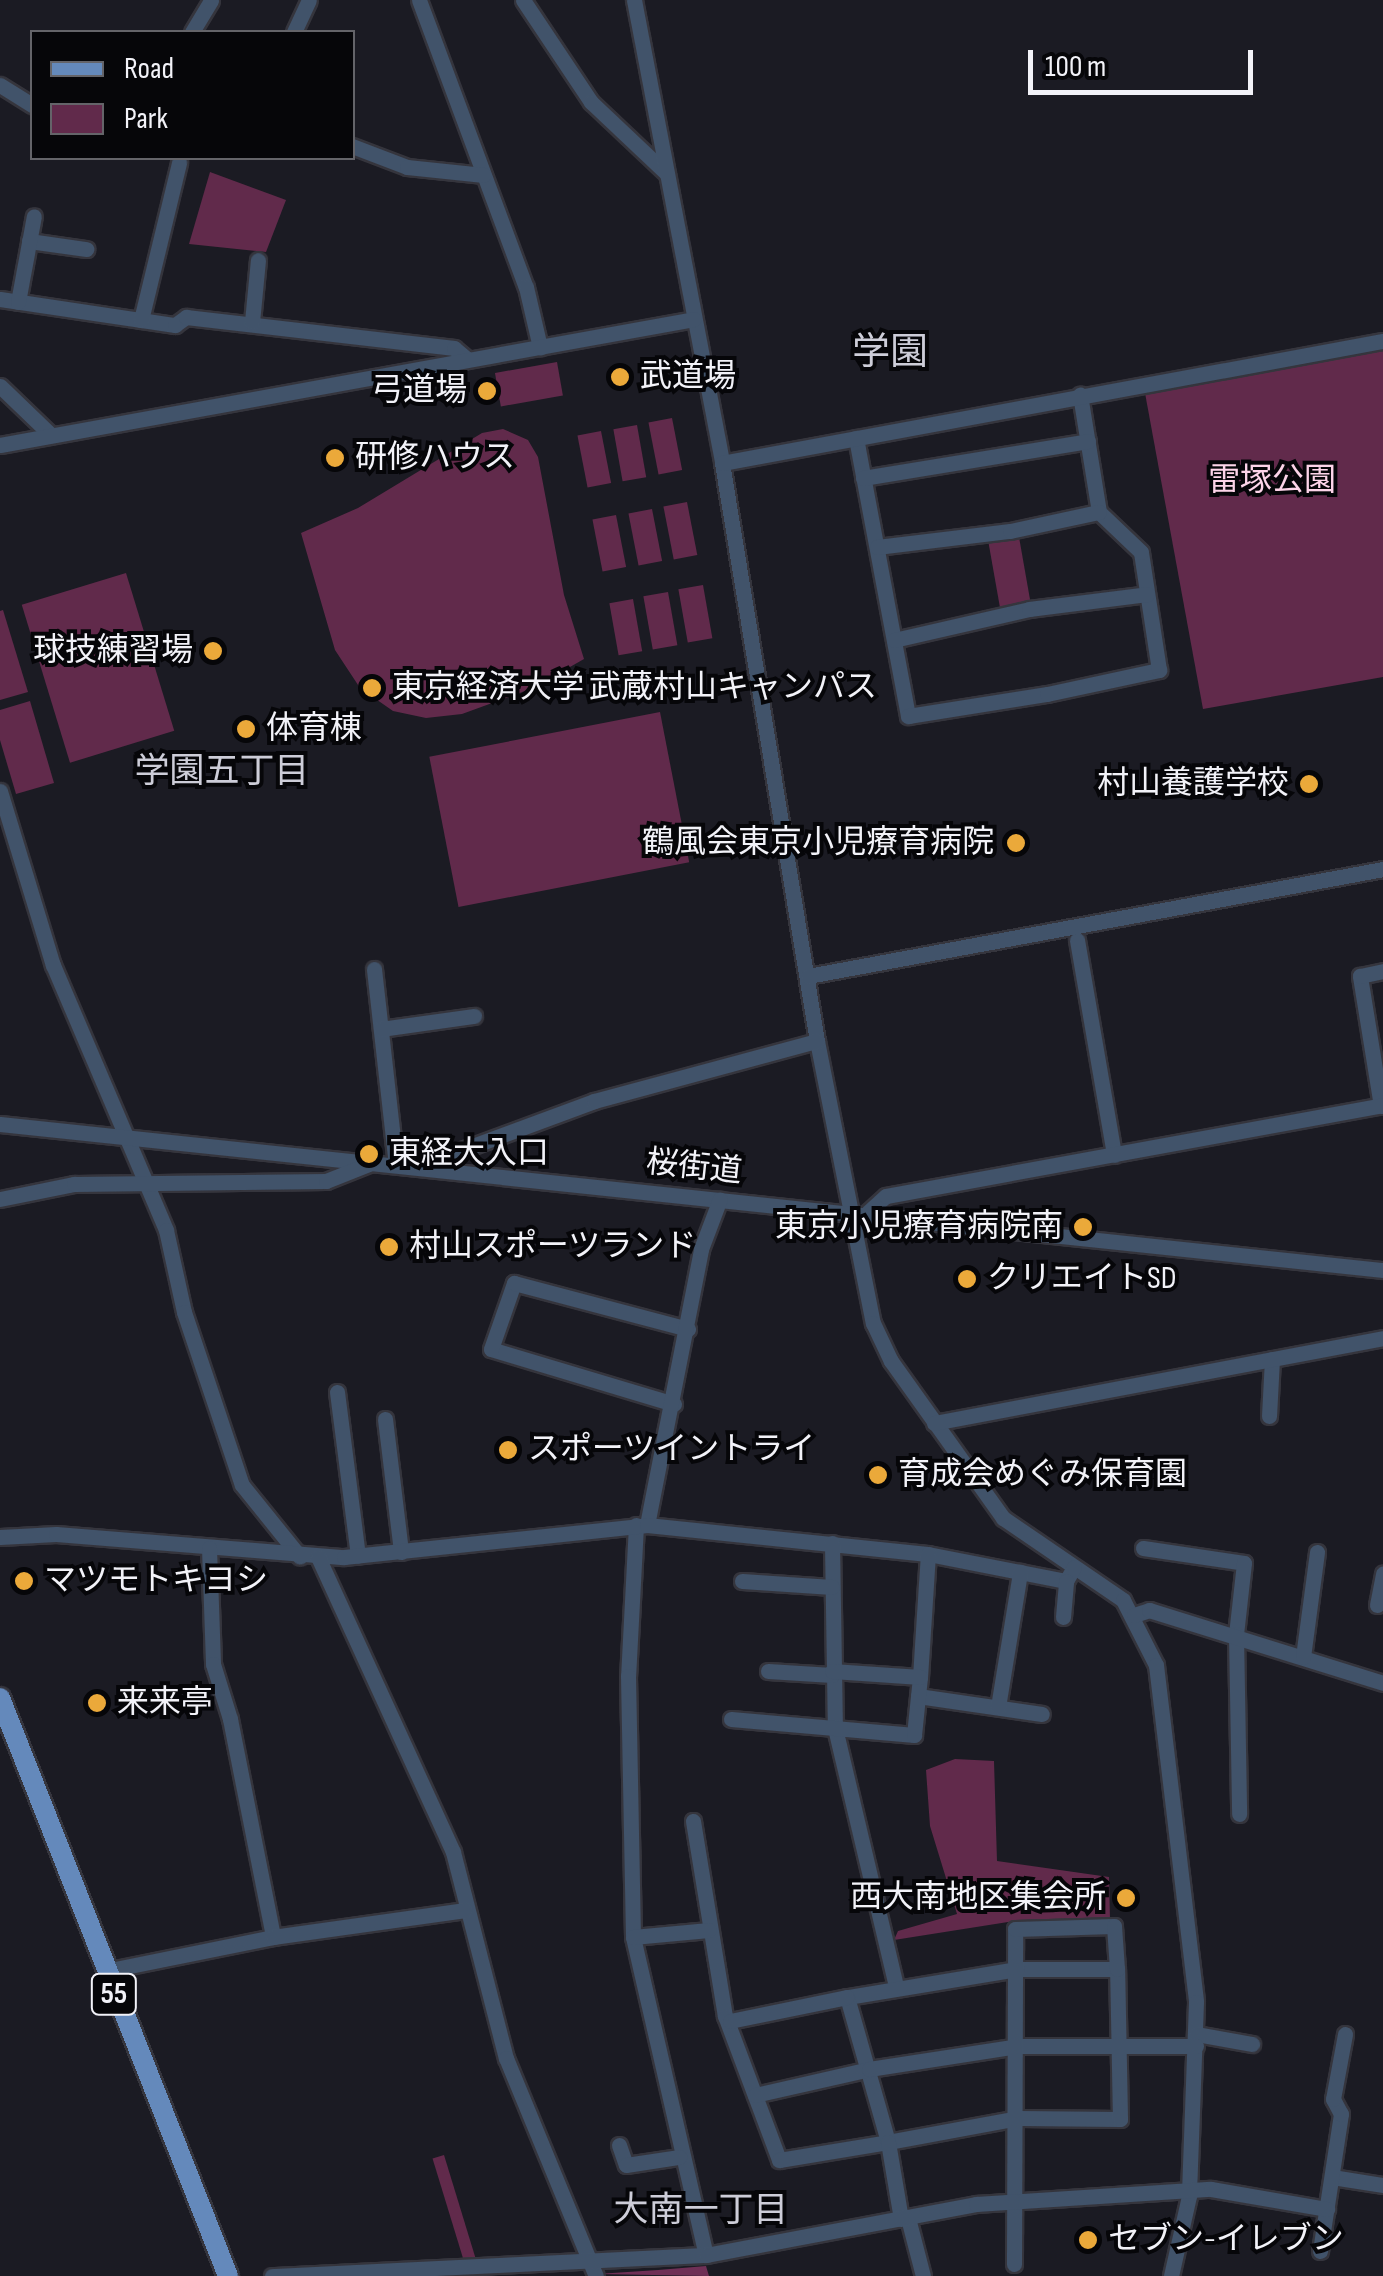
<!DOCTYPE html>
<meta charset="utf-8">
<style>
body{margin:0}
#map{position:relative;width:1383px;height:2276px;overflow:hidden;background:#1b1b23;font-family:"Sofia Sans Condensed","Noto Sans JP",sans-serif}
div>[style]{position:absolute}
.green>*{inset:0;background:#612a4b;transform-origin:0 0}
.forest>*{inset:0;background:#6f3056}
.roads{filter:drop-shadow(2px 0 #35353d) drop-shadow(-2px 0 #35353d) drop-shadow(0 2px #35353d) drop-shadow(0 -2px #35353d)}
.minor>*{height:15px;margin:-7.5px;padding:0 7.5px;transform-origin:7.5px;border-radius:7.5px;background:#41536a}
.major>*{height:20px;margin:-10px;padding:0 10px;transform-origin:10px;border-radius:10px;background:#6489bb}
.dots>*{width:28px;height:28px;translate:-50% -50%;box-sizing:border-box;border:5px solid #060609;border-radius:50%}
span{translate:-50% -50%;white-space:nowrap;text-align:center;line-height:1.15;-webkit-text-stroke:8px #060609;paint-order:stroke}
.shield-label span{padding:2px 8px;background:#060609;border:2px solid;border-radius:8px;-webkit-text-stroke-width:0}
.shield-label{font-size:30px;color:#f2f2f8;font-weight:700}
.poi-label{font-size:32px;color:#f2f2f8}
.left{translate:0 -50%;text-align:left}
.right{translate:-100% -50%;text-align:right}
.park-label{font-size:32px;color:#fdd4e9}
.street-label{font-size:32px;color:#f2f2f8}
.neighbourhood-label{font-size:35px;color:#cdcdd8}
.quarter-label{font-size:38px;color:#cdcdd8}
.legend{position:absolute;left:30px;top:30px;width:325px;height:130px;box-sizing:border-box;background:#060609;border:2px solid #646469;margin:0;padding:12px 18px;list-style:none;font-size:30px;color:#f2f2f8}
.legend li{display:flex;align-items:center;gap:20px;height:50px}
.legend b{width:50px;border:2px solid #646469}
.scale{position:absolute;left:1028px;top:50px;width:225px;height:45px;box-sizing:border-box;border:5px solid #f2f2f8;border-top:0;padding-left:12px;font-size:30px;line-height:35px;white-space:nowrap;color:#f2f2f8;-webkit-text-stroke:8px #060609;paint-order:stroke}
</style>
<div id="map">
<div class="green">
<i style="clip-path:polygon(210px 172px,286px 200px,266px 252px,189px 244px)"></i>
<i style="clip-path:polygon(1383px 349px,1383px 677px,1203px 709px,1145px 393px)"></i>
<i style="left:557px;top:362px;width:34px;height:63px;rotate:80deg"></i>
<i style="left:672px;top:418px;width:53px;height:24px;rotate:79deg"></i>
<i style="left:637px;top:425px;width:53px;height:24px;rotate:80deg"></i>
<i style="clip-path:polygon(503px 429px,528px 440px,538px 457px,564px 595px,584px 659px,533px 688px,462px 714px,426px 718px,393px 711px,360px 688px,335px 650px,301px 533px,358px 508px,482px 433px)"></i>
<i style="left:601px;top:431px;width:53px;height:24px;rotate:79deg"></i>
<i style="left:687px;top:502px;width:54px;height:24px;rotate:79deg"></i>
<i style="left:652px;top:509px;width:53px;height:24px;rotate:79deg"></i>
<i style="left:616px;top:515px;width:53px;height:24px;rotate:79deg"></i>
<i style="left:1019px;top:537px;width:67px;height:31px;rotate:80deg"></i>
<i style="left:126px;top:573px;width:165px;height:109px;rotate:73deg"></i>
<i style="left:703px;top:585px;width:54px;height:25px;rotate:80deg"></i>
<i style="left:668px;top:592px;width:54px;height:25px;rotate:80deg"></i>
<i style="left:633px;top:599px;width:53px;height:24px;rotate:80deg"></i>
<i style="clip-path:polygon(3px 610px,28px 692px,0 700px,0 611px)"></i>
<i style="clip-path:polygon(30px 701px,54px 783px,16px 794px,0 740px,0 710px)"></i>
<i style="left:660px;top:712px;width:153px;height:235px;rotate:79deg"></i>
<i style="clip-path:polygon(955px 1759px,994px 1761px,997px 1861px,1109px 1877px,1110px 1919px,1008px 1922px,894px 1940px,898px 1931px,957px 1914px,930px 1826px,926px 1770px)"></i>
<i style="left:444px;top:2155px;width:108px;height:12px;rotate:73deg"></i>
</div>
<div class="forest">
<i style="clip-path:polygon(706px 2266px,709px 2276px,597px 2274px,658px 2270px)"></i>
</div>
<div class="roads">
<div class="minor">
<i style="left:419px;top:0;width:306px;rotate:69.6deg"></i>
<i style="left:526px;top:287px;width:62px;rotate:76.9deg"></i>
<i style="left:523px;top:0;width:123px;rotate:56.3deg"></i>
<i style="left:591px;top:102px;width:103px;rotate:43.4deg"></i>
<i style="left:634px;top:0;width:471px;rotate:79.2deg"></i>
<i style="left:722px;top:463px;width:586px;rotate:80.67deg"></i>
<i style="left:817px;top:1041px;width:288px;rotate:78.8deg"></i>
<i style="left:873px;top:1323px;width:42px;rotate:64.7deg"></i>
<i style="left:891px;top:1361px;width:193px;rotate:54.5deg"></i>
<i style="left:1003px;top:1518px;width:145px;rotate:34.3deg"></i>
<i style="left:1123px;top:1600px;width:73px;rotate:63.1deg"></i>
<i style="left:1156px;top:1665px;width:339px;rotate:83.2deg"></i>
<i style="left:1196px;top:2002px;width:194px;rotate:92.1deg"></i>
<i style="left:1189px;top:2196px;width:82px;rotate:102.7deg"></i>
<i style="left:192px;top:32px;width:37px;rotate:-59deg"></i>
<i style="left:294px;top:32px;width:35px;rotate:-65deg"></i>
<i style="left:0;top:85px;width:38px;rotate:32deg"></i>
<i style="left:352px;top:146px;width:59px;rotate:20.9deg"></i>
<i style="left:407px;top:167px;width:77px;rotate:5.9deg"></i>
<i style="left:29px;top:241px;width:58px;rotate:8deg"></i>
<i style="left:0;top:299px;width:177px;rotate:8.5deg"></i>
<i style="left:175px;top:325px;width:14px;rotate:-36deg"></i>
<i style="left:186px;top:317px;width:270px;rotate:6.6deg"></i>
<i style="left:454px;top:348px;width:17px;rotate:40deg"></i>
<i style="left:18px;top:302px;width:87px;rotate:-79.5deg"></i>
<i style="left:141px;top:320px;width:162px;rotate:-76.4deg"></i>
<i style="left:252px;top:322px;width:62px;rotate:-84.5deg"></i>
<i style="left:0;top:386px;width:71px;rotate:43.9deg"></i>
<i style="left:856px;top:438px;width:283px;rotate:79.4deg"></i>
<i style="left:908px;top:716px;width:141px;rotate:-9deg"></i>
<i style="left:1047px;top:694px;width:115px;rotate:-12.1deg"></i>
<i style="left:1159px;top:670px;width:119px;rotate:-98.7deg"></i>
<i style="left:1141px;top:552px;width:58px;rotate:-136.4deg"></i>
<i style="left:1099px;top:512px;width:119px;rotate:-99.2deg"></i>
<i style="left:0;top:445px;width:705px;rotate:-10.29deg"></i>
<i style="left:722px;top:463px;width:672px;rotate:-10.46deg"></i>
<i style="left:863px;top:478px;width:228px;rotate:-9.3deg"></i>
<i style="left:877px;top:547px;width:134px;rotate:-6.9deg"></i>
<i style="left:1010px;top:531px;width:91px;rotate:-12.1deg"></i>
<i style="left:894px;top:640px;width:139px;rotate:-12.9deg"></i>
<i style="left:1029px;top:609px;width:119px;rotate:-7.2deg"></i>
<i style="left:0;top:791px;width:182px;rotate:73.1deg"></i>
<i style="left:53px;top:965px;width:288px;rotate:66.9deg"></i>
<i style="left:166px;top:1230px;width:84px;rotate:77.6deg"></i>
<i style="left:184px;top:1312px;width:182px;rotate:71.5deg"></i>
<i style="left:242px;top:1485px;width:92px;rotate:51.1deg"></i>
<i style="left:1077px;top:940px;width:218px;rotate:80.2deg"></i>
<i style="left:374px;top:969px;width:197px;rotate:83.6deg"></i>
<i style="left:808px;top:976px;width:585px;rotate:-10.54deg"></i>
<i style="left:381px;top:1029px;width:94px;rotate:-8deg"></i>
<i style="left:1381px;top:1106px;width:132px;rotate:-99.2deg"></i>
<i style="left:1360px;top:976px;width:24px;rotate:-12deg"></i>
<i style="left:0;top:1124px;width:1391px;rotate:6.03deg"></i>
<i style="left:424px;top:1164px;width:181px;rotate:-20.3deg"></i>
<i style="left:594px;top:1101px;width:231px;rotate:-15.1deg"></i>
<i style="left:0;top:1199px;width:76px;rotate:-11.5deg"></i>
<i style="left:74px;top:1184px;width:252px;rotate:-0.7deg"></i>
<i style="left:326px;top:1181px;width:46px;rotate:-21.6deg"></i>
<i style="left:868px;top:1212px;width:24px;rotate:-42deg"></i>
<i style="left:886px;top:1196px;width:505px;rotate:-10.38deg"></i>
<i style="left:337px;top:1392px;width:165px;rotate:82.7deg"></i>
<i style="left:674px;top:1404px;width:191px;rotate:-163.3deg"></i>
<i style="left:491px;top:1349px;width:70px;rotate:-70.8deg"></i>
<i style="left:514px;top:1283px;width:180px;rotate:14.8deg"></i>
<i style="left:1269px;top:1416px;width:57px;rotate:-87deg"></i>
<i style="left:385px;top:1419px;width:134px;rotate:83.1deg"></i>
<i style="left:934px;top:1423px;width:457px;rotate:-10.7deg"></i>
<i style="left:636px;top:1525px;width:151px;rotate:93deg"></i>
<i style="left:628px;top:1676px;width:261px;rotate:88.9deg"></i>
<i style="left:633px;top:1937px;width:326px;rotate:77.1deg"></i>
<i style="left:647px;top:1525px;width:281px;rotate:-78.9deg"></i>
<i style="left:701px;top:1249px;width:53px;rotate:-69.2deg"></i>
<i style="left:0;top:1537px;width:56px;rotate:-3.1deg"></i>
<i style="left:56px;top:1534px;width:289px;rotate:4.6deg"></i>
<i style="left:344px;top:1557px;width:305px;rotate:-6deg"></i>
<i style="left:647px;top:1525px;width:282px;rotate:5.9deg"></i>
<i style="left:928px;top:1554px;width:141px;rotate:11.1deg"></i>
<i style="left:1066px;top:1581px;width:16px;rotate:-60deg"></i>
<i style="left:832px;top:1543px;width:185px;rotate:89.1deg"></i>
<i style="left:835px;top:1728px;width:265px;rotate:76.7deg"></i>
<i style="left:209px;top:1548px;width:116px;rotate:88deg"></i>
<i style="left:213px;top:1664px;width:58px;rotate:72.8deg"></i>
<i style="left:230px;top:1719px;width:222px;rotate:78.8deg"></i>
<i style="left:1143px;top:1548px;width:102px;rotate:8.4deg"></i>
<i style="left:1244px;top:1563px;width:71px;rotate:96.4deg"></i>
<i style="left:1236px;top:1634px;width:180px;rotate:89deg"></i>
<i style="left:318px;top:1557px;width:324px;rotate:65.4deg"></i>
<i style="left:453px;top:1852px;width:213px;rotate:75.6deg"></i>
<i style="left:506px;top:2058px;width:236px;rotate:67.6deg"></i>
<i style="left:742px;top:1581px;width:90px;rotate:3.8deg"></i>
<i style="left:1377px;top:1605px;width:32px;rotate:-79deg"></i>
<i style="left:1134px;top:1615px;width:16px;rotate:-18deg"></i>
<i style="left:1149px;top:1610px;width:245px;rotate:17.3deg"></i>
<i style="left:1063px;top:1617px;width:36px;rotate:-85deg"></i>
<i style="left:1303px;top:1657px;width:106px;rotate:-82.4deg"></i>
<i style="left:768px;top:1671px;width:64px;rotate:3.6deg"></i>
<i style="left:920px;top:1677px;width:123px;rotate:-86.3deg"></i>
<i style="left:918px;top:1696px;width:125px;rotate:8.3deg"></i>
<i style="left:998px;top:1707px;width:137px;rotate:-80.7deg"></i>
<i style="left:731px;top:1719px;width:184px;rotate:5deg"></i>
<i style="left:914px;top:1735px;width:58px;rotate:-84.1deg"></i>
<i style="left:920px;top:1677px;width:88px;rotate:-176.1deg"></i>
<i style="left:693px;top:1821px;width:198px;rotate:80.7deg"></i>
<i style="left:725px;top:2016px;width:154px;rotate:69.4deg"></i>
<i style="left:779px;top:2160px;width:110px;rotate:-9.4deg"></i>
<i style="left:888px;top:2142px;width:133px;rotate:-10.4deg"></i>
<i style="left:1019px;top:2118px;width:101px;rotate:0.6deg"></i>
<i style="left:1120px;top:2119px;width:150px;rotate:-91.1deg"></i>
<i style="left:1117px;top:1969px;width:100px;rotate:180deg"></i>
<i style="left:1017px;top:1969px;width:172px;rotate:170.6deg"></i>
<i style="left:847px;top:1997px;width:151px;rotate:74.2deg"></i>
<i style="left:888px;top:2142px;width:78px;rotate:80.4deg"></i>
<i style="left:633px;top:1937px;width:76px;rotate:-5.3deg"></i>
<i style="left:105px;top:1971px;width:171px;rotate:-11.4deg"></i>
<i style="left:273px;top:1937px;width:194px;rotate:-8deg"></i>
<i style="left:730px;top:2021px;width:119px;rotate:-11.6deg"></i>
<i style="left:1196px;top:2034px;width:57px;rotate:10.1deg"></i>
<i style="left:755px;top:2095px;width:117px;rotate:-12.8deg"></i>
<i style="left:869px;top:2069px;width:150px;rotate:-8.8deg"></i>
<i style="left:1017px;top:2046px;width:179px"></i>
<i style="left:619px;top:2145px;width:21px;rotate:71deg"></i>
<i style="left:626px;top:2165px;width:54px;rotate:-8.6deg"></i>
<i style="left:1332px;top:2177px;width:52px;rotate:8.9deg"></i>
<i style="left:908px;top:2218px;width:60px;rotate:75.5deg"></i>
<i style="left:1320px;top:2251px;width:139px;rotate:-81.3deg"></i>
<i style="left:1341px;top:2114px;width:17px;rotate:-118deg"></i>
<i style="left:1333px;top:2099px;width:66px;rotate:-79.5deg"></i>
<i style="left:1014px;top:2264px;width:335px;rotate:-89.8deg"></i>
<i style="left:1015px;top:1929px;width:99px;rotate:-1.7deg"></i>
<i style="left:1114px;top:1926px;width:43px;rotate:86deg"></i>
<i style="left:272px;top:2276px;width:435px;rotate:-2.8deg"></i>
<i style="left:706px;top:2255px;width:275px;rotate:-10.7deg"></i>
<i style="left:976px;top:2204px;width:235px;rotate:-3.7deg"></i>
<i style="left:1211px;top:2189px;width:118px;rotate:9.8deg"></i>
</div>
<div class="major">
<i style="left:0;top:1698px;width:621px;rotate:68.47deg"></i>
</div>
</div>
<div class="dots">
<i style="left:620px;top:377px;background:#eba93a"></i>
<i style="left:487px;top:391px;background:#eba93a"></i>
<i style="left:335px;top:458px;background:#eba93a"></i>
<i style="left:213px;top:651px;background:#eba93a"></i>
<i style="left:372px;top:688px;background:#eba93a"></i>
<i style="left:246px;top:729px;background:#eba93a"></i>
<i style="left:1309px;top:784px;background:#eba93a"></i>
<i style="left:1016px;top:843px;background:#eba93a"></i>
<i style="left:369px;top:1154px;background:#eba93a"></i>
<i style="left:1083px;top:1227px;background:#eba93a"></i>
<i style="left:389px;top:1247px;background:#eba93a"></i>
<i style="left:967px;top:1279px;background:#eba93a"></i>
<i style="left:508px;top:1450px;background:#eba93a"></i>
<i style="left:878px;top:1475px;background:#eba93a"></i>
<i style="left:24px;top:1581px;background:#eba93a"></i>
<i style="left:97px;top:1703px;background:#eba93a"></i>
<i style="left:1126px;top:1898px;background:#eba93a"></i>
<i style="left:1088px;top:2240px;background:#eba93a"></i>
</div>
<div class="shield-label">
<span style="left:114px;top:1994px">55</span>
</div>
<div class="poi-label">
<span class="left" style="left:640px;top:377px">武道場</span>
<span class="right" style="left:467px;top:391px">弓道場</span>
<span class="left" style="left:355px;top:458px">研修ハウス</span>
<span class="right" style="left:193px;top:651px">球技練習場</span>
<span class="left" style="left:392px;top:688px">東京経済大学 武蔵村山キャンパス</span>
<span class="left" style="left:266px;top:729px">体育棟</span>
<span class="right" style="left:1289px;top:784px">村山養護学校</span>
<span class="right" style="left:994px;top:843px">鶴風会東京小児療育病院</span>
<span class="left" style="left:389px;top:1154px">東経大入口</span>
<span class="right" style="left:1063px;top:1227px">東京小児療育病院南</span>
<span class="left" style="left:409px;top:1247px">村山スポーツランド</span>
<span class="left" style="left:987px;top:1279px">クリエイトSD</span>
<span class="left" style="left:528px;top:1450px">スポーツイントライ</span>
<span class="left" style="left:898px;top:1475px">育成会めぐみ保育園</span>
<span class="left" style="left:44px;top:1581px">マツモトキヨシ</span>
<span class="left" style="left:117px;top:1703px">来来亭</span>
<span class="right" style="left:1106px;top:1898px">西大南地区集会所</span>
<span class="left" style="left:1108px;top:2240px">セブン-イレブン</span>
</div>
<div class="park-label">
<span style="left:1272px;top:481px">雷塚公園</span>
</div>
<div class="street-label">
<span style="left:694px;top:1168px;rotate:6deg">桜街道</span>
</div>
<div class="neighbourhood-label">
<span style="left:222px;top:772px">学園五丁目</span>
<span style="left:701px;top:2211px">大南一丁目</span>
</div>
<div class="quarter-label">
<span style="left:890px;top:353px">学園</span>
</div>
<ul class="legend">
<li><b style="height:12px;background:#6489bb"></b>Road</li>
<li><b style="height:28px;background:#612a4b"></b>Park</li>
</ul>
<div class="scale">100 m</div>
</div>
